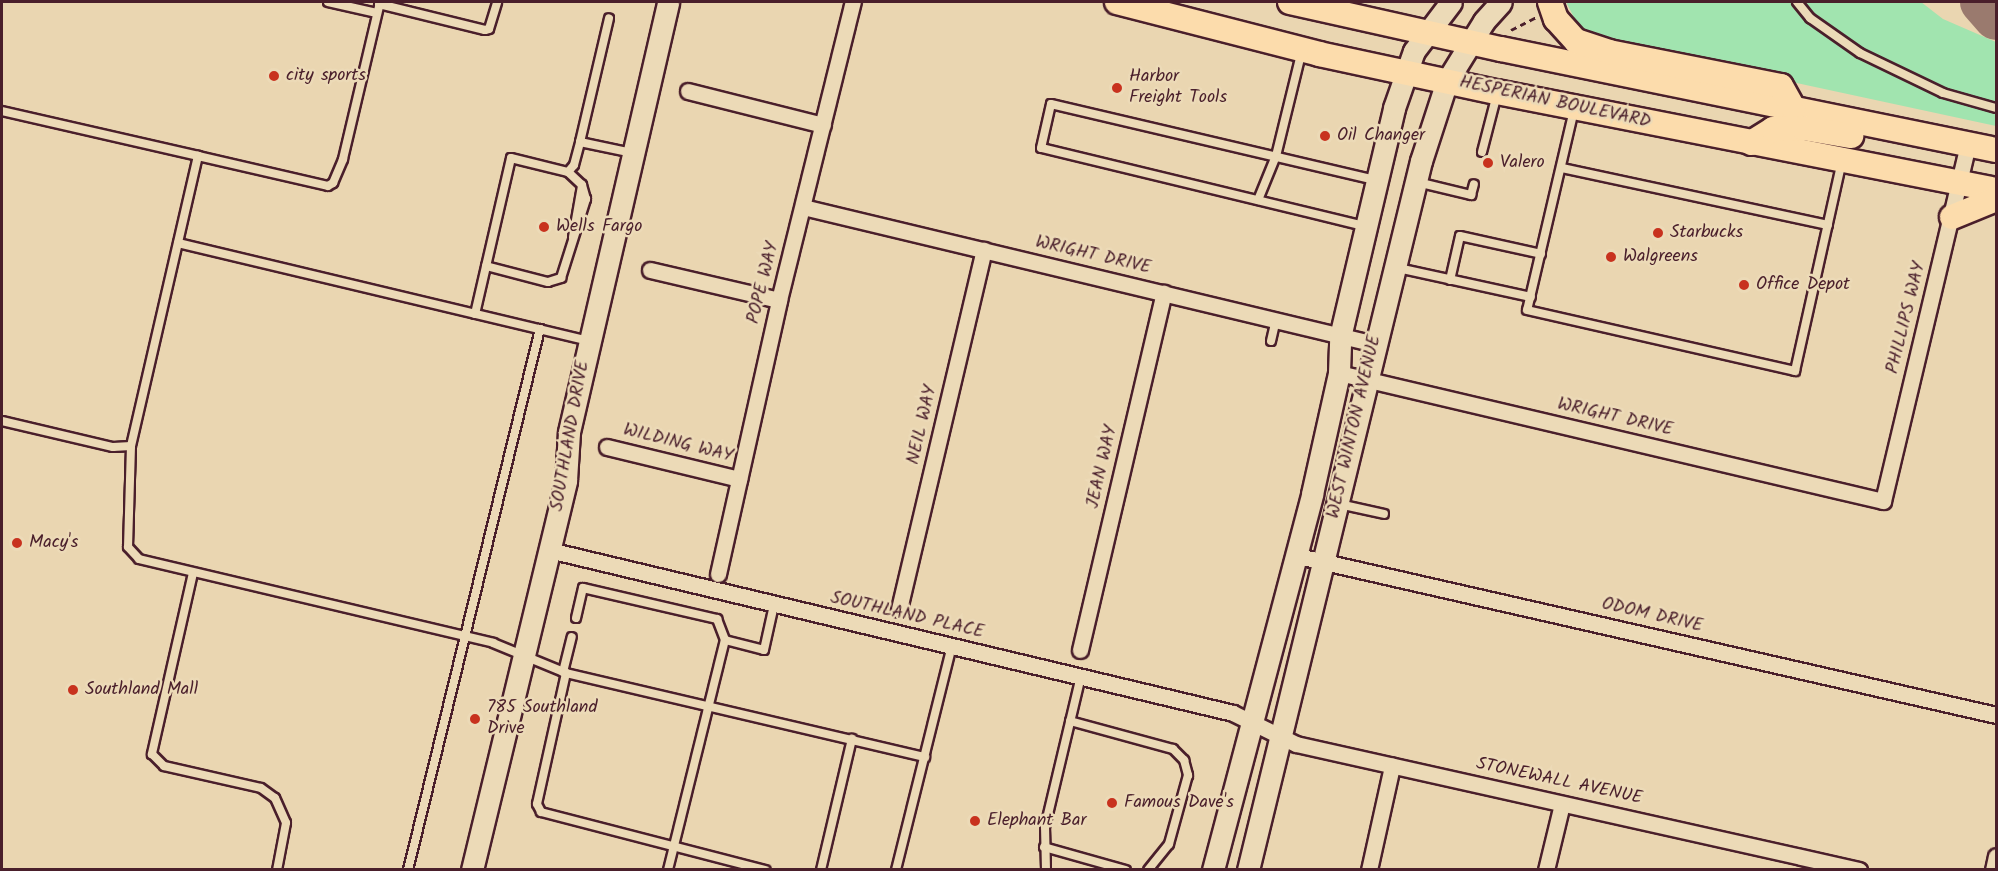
<!DOCTYPE html>
<style>
body{margin:0}
#map{position:relative;width:1998px;height:871px;overflow:hidden;background:#ead6b1;font-family:Kalam,sans-serif}
div>[style]{position:absolute}
.green>*{inset:0;background:#a1e4af}
.taxiway>*{height:44px;margin:-22px;padding:0 22px;transform-origin:22px;border-radius:22px;background:#9a7a6e}
.path>*{height:3px;margin-top:-1.5px;transform-origin:0;background:repeating-linear-gradient(90deg,#4a1f2b 0 6px,transparent 0 10.5px)}
.roads{filter:drop-shadow(2px 0 #4a1f2b) drop-shadow(-2px 0 #4a1f2b) drop-shadow(0 2px #4a1f2b) drop-shadow(0 -2px #4a1f2b)}
.service>*{height:8px;margin:-4px;padding:0 4px;transform-origin:4px;border-radius:4px;background:#ecdab7}
.minor>*{height:15px;margin:-7.5px;padding:0 7.5px;transform-origin:7.5px;border-radius:7.5px;background:#ecdab7}
.secondary>*{height:21px;margin:-10.5px;padding:0 10.5px;transform-origin:10.5px;border-radius:10.5px;background:#ecdab7}
.primary>*{height:24px;margin:-12px;padding:0 12px;transform-origin:12px;border-radius:12px;background:#fcdcac}
.dots>*{width:16px;height:16px;translate:-50% -50%;box-sizing:border-box;border:3px solid #ecdab7;border-radius:50%}
span{translate:-50% -50%;white-space:nowrap;text-align:center;line-height:1.15;-webkit-text-stroke:5px #ecdab7;paint-order:stroke}
.poi-label{font-size:18px;color:#4a1f2b}
.left{translate:0 -50%;text-align:left}
.street-label{font-size:18px;color:#4a1f2b}
.frame{position:absolute;inset:0;border:3px solid #4a1f2b;pointer-events:none}
</style>
<div id="map">
<div class="green">
<i style="clip-path:polygon(1566px 2px,1921px 2px,1943px 19px,1996px 42px,1996px 126px,1610px 43px,1579px 27px)"></i>
</div>
<div class="taxiway">
<i style="left:1982px;top:2px;width:21px;rotate:49deg"></i>
</div>
<div class="path">
<i style="left:1511px;top:30px;width:28px;rotate:-27deg"></i>
</div>
<div class="roads">
<div class="service">
<i style="left:328px;top:2px;width:50px;rotate:12.7deg"></i>
<i style="left:1797px;top:2px;width:21px;rotate:51deg"></i>
<i style="left:1810px;top:18px;width:61px;rotate:35deg"></i>
<i style="left:1860px;top:53px;width:92px;rotate:25.7deg"></i>
<i style="left:1943px;top:93px;width:55px;rotate:15.8deg"></i>
<i style="left:379px;top:4px;width:109px;rotate:13.8deg"></i>
<i style="left:485px;top:30px;width:4px;rotate:-14deg"></i>
<i style="left:489px;top:29px;width:28px;rotate:-73deg"></i>
<i style="left:1574px;top:110px;width:205px;rotate:103.2deg"></i>
<i style="left:1527px;top:310px;width:275px;rotate:12.8deg"></i>
<i style="left:1795px;top:371px;width:215px;rotate:-77.4deg"></i>
<i style="left:2px;top:111px;width:201px;rotate:12.9deg"></i>
<i style="left:580px;top:142px;width:127px;rotate:-76.8deg"></i>
<i style="left:1482px;top:152px;width:60px;rotate:-75.5deg"></i>
<i style="left:1562px;top:168px;width:272px;rotate:12.1deg"></i>
<i style="left:1417px;top:182px;width:56px;rotate:13.5deg"></i>
<i style="left:1471px;top:195px;width:11px;rotate:-75deg"></i>
<i style="left:1258px;top:200px;width:48px;rotate:-67.8deg"></i>
<i style="left:1276px;top:156px;width:105px;rotate:-76.2deg"></i>
<i style="left:1364px;top:226px;width:332px;rotate:-166.4deg"></i>
<i style="left:1041px;top:148px;width:45px;rotate:-77.2deg"></i>
<i style="left:1051px;top:104px;width:334px;rotate:13.2deg"></i>
<i style="left:573px;top:237px;width:52px;rotate:-80deg"></i>
<i style="left:178px;top:243px;width:422px;rotate:13.4deg"></i>
<i style="left:486px;top:266px;width:64px;rotate:14.5deg"></i>
<i style="left:548px;top:282px;width:14px;rotate:-17deg"></i>
<i style="left:561px;top:278px;width:83px;rotate:-72.4deg"></i>
<i style="left:586px;top:199px;width:15px;rotate:-106deg"></i>
<i style="left:582px;top:185px;width:19px;rotate:-137deg"></i>
<i style="left:1398px;top:268px;width:136px;rotate:12.3deg"></i>
<i style="left:1450px;top:280px;width:45px;rotate:-77.2deg"></i>
<i style="left:1460px;top:236px;width:83px;rotate:12.5deg"></i>
<i style="left:475px;top:314px;width:160px;rotate:-77deg"></i>
<i style="left:511px;top:158px;width:59px;rotate:13.8deg"></i>
<i style="left:568px;top:172px;width:9px;rotate:-49deg"></i>
<i style="left:574px;top:165px;width:24px;rotate:-75deg"></i>
<i style="left:580px;top:142px;width:53px;rotate:11.9deg"></i>
<i style="left:1271px;top:341px;width:23px;rotate:-77deg"></i>
<i style="left:2px;top:421px;width:114px;rotate:13.2deg"></i>
<i style="left:113px;top:447px;width:18px;rotate:-3deg"></i>
<i style="left:131px;top:446px;width:101px;rotate:91.7deg"></i>
<i style="left:128px;top:547px;width:16px;rotate:47deg"></i>
<i style="left:139px;top:559px;width:364px;rotate:13.3deg"></i>
<i style="left:493px;top:643px;width:79px;rotate:22.3deg"></i>
<i style="left:566px;top:673px;width:134px;rotate:102.5deg"></i>
<i style="left:537px;top:804px;width:9px;rotate:63deg"></i>
<i style="left:541px;top:812px;width:232px;rotate:14.5deg"></i>
<i style="left:131px;top:446px;width:298px;rotate:-77deg"></i>
<i style="left:198px;top:156px;width:133px;rotate:13deg"></i>
<i style="left:328px;top:186px;width:6px;rotate:-31deg"></i>
<i style="left:333px;top:183px;width:26px;rotate:-67deg"></i>
<i style="left:343px;top:159px;width:161px;rotate:-76.7deg"></i>
<i style="left:1339px;top:504px;width:46px;rotate:12.5deg"></i>
<i style="left:193px;top:573px;width:186px;rotate:102.8deg"></i>
<i style="left:152px;top:754px;width:17px;rotate:45deg"></i>
<i style="left:164px;top:766px;width:99px;rotate:12.8deg"></i>
<i style="left:261px;top:788px;width:17px;rotate:36deg"></i>
<i style="left:275px;top:798px;width:27px;rotate:66deg"></i>
<i style="left:286px;top:823px;width:48px;rotate:100.8deg"></i>
<i style="left:576px;top:618px;width:31px;rotate:-77deg"></i>
<i style="left:583px;top:588px;width:138px;rotate:13deg"></i>
<i style="left:717px;top:619px;width:22px;rotate:69deg"></i>
<i style="left:725px;top:640px;width:40px;rotate:14.4deg"></i>
<i style="left:764px;top:650px;width:46px;rotate:-77.5deg"></i>
<i style="left:563px;top:672px;width:36px;rotate:-76deg"></i>
<i style="left:566px;top:673px;width:369px;rotate:13.2deg"></i>
<i style="left:1070px;top:721px;width:107px;rotate:15.2deg"></i>
<i style="left:1173px;top:749px;width:16px;rotate:45deg"></i>
<i style="left:1184px;top:760px;width:16px;rotate:75deg"></i>
<i style="left:1188px;top:775px;width:72px;rotate:105.4deg"></i>
<i style="left:1169px;top:844px;width:33px;rotate:129deg"></i>
<i style="left:1044px;top:847px;width:85px;rotate:15.7deg"></i>
<i style="left:408px;top:870px;width:557px;rotate:-76.29deg"></i>
<i style="left:668px;top:870px;width:237px;rotate:-76.1deg"></i>
<i style="left:821px;top:870px;width:135px;rotate:-76.7deg"></i>
<i style="left:896px;top:870px;width:231px;rotate:-76deg"></i>
<i style="left:1046px;top:870px;width:43px;rotate:-91.3deg"></i>
<i style="left:1045px;top:827px;width:155px;rotate:-76.6deg"></i>
</div>
<div class="minor">
<i style="left:688px;top:91px;width:139px;rotate:14.1deg"></i>
<i style="left:803px;top:207px;width:588px;rotate:13.47deg"></i>
<i style="left:650px;top:270px;width:132px;rotate:13.1deg"></i>
<i style="left:1339px;top:373px;width:559px;rotate:13.24deg"></i>
<i style="left:1883px;top:501px;width:367px;rotate:-76.6deg"></i>
<i style="left:607px;top:447px;width:136px;rotate:13.6deg"></i>
<i style="left:549px;top:550px;width:703px;rotate:13.4deg"></i>
<i style="left:1233px;top:713px;width:70px;rotate:26.2deg"></i>
<i style="left:1296px;top:744px;width:577px;rotate:12.61deg"></i>
<i style="left:1298px;top:556px;width:716px;rotate:12.83deg"></i>
<i style="left:718px;top:574px;width:281px;rotate:-77.4deg"></i>
<i style="left:779px;top:300px;width:307px;rotate:-76.1deg"></i>
<i style="left:899px;top:609px;width:369px;rotate:-76.7deg"></i>
<i style="left:1080px;top:650px;width:367px;rotate:-76.8deg"></i>
<i style="left:1369px;top:870px;width:107px;rotate:-77.5deg"></i>
<i style="left:1546px;top:870px;width:68px;rotate:-76.4deg"></i>
<i style="left:1993px;top:870px;width:14px;rotate:-78deg"></i>
</div>
<div class="secondary">
<i style="left:472px;top:870px;width:401px;rotate:-76.4deg"></i>
<i style="left:566px;top:480px;width:48px;rotate:-86.4deg"></i>
<i style="left:569px;top:432px;width:441px;rotate:-77deg"></i>
<i style="left:1213px;top:870px;width:389px;rotate:-75.2deg"></i>
<i style="left:1312px;top:494px;width:124px;rotate:-77.4deg"></i>
<i style="left:1339px;top:373px;width:36px;rotate:-88deg"></i>
<i style="left:1340px;top:337px;width:235px;rotate:-76.7deg"></i>
<i style="left:1394px;top:108px;width:60px;rotate:-70.7deg"></i>
<i style="left:1414px;top:51px;width:61px;rotate:-52.9deg"></i>
<i style="left:1248px;top:870px;width:730px;rotate:-76.29deg"></i>
<i style="left:1421px;top:161px;width:84px;rotate:-72deg"></i>
<i style="left:1447px;top:81px;width:70px;rotate:-58.3deg"></i>
<i style="left:1484px;top:21px;width:25px;rotate:-48deg"></i>
</div>
<div class="primary">
<i style="left:1117px;top:2px;width:209px;rotate:14.4deg"></i>
<i style="left:1319px;top:54px;width:182px;rotate:12.1deg"></i>
<i style="left:1497px;top:92px;width:509px;rotate:11.11deg"></i>
<i style="left:1290px;top:2px;width:216px;rotate:12.6deg"></i>
<i style="left:1501px;top:49px;width:505px;rotate:11.53deg"></i>
<i style="left:1550px;top:2px;width:18px;rotate:71deg"></i>
<i style="left:1556px;top:19px;width:30px;rotate:48deg"></i>
<i style="left:1576px;top:41px;width:35px;rotate:18deg"></i>
<i style="left:1609px;top:52px;width:175px;rotate:11.2deg"></i>
<i style="left:1781px;top:86px;width:25px;rotate:61deg"></i>
<i style="left:1751px;top:143px;width:26px;rotate:-32deg"></i>
<i style="left:1773px;top:129px;width:30px;rotate:-2deg"></i>
<i style="left:1803px;top:128px;width:49px;rotate:9.5deg"></i>
<i style="left:1952px;top:217px;width:48px;rotate:-22.2deg"></i>
</div>
</div>
<div class="dots">
<i style="left:274px;top:76px;background:#c8321e"></i>
<i style="left:1117px;top:88px;background:#c8321e"></i>
<i style="left:1325px;top:136px;background:#c8321e"></i>
<i style="left:1488px;top:163px;background:#c8321e"></i>
<i style="left:544px;top:227px;background:#c8321e"></i>
<i style="left:1658px;top:233px;background:#c8321e"></i>
<i style="left:1611px;top:257px;background:#c8321e"></i>
<i style="left:1744px;top:285px;background:#c8321e"></i>
<i style="left:17px;top:543px;background:#c8321e"></i>
<i style="left:73px;top:690px;background:#c8321e"></i>
<i style="left:475px;top:719px;background:#c8321e"></i>
<i style="left:1112px;top:803px;background:#c8321e"></i>
<i style="left:975px;top:821px;background:#c8321e"></i>
</div>
<div class="poi-label">
<span class="left" style="left:286px;top:76px">city sports</span>
<span class="left" style="left:1129px;top:88px">Harbor<br>Freight Tools</span>
<span class="left" style="left:1337px;top:136px">Oil Changer</span>
<span class="left" style="left:1500px;top:163px">Valero</span>
<span class="left" style="left:556px;top:227px">Wells Fargo</span>
<span class="left" style="left:1670px;top:233px">Starbucks</span>
<span class="left" style="left:1623px;top:257px">Walgreens</span>
<span class="left" style="left:1756px;top:285px">Office Depot</span>
<span class="left" style="left:29px;top:543px">Macy's</span>
<span class="left" style="left:85px;top:690px">Southland Mall</span>
<span class="left" style="left:487px;top:719px">785 Southland<br>Drive</span>
<span class="left" style="left:1124px;top:803px">Famous Dave's</span>
<span class="left" style="left:987px;top:821px">Elephant Bar</span>
</div>
<div class="street-label">
<span style="left:1555px;top:103px;rotate:12deg">HESPERIAN BOULEVARD</span>
<span style="left:1093px;top:256px;rotate:13deg">WRIGHT DRIVE</span>
<span style="left:764px;top:283px;rotate:-76deg">POPE WAY</span>
<span style="left:1907px;top:318px;rotate:-76deg">PHILLIPS WAY</span>
<span style="left:1615px;top:418px;rotate:13deg">WRIGHT DRIVE</span>
<span style="left:923px;top:425px;rotate:-77deg">NEIL WAY</span>
<span style="left:1355px;top:427px;rotate:-77deg">WEST WINTON AVENUE</span>
<span style="left:571px;top:436px;rotate:-80deg">SOUTHLAND DRIVE</span>
<span style="left:678px;top:444px;rotate:14deg">WILDING WAY</span>
<span style="left:1103px;top:467px;rotate:-77deg">JEAN WAY</span>
<span style="left:907px;top:616px;rotate:13deg">SOUTHLAND PLACE</span>
<span style="left:1652px;top:616px;rotate:13deg">ODOM DRIVE</span>
<span style="left:1559px;top:782px;rotate:12deg">STONEWALL AVENUE</span>
</div>
<div class="frame"></div>
</div>
